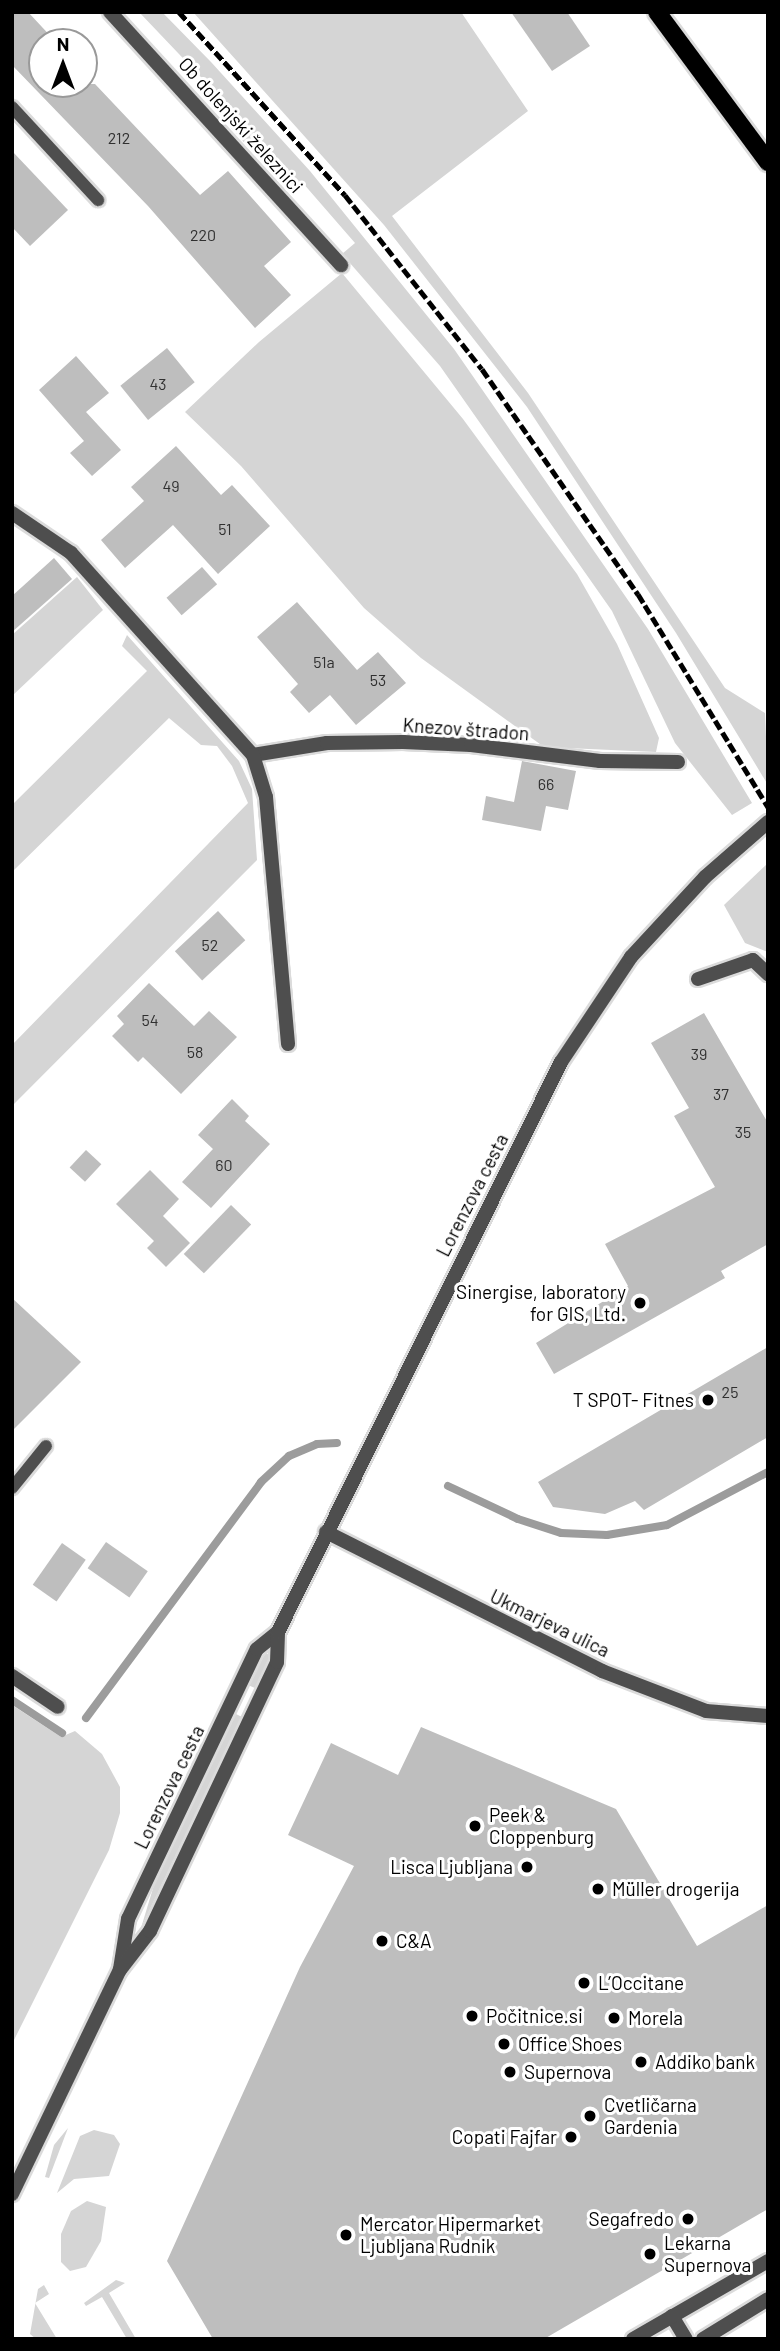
<!DOCTYPE html>
<meta charset="utf-8">
<style>
body{margin:0}
#map{position:relative;width:780px;height:2351px;overflow:hidden;background:#fff;font-family:Barlow,sans-serif}
div>[style]{position:absolute}
.green>*{inset:0;background:#d5d5d5}
.stream>*{height:8px;margin:-4px;padding:0 4px;transform-origin:4px;border-radius:4px;background:#9c9c9c}
.building>*{inset:0;background:#bebebe;transform-origin:0 0}
.roads{filter:drop-shadow(2px 0 #dbdbdb) drop-shadow(-2px 0 #dbdbdb) drop-shadow(0 2px #dbdbdb) drop-shadow(0 -2px #dbdbdb)}
.service>*{height:12px;margin:-6px;padding:0 6px;transform-origin:6px;border-radius:6px;background:#4e4e4e}
.pedestrian>*{height:14px;margin:-7px;padding:0 7px;transform-origin:7px;border-radius:7px;background:#4e4e4e}
.minor>*{height:14px;margin:-7px;padding:0 7px;transform-origin:7px;border-radius:7px;background:#4e4e4e}
.tertiary>*{height:14px;margin:-7px;padding:0 7px;transform-origin:7px;border-radius:7px;background:#4e4e4e}
.primary>*{height:18px;margin:-9px;padding:0 9px;transform-origin:9px;border-radius:9px;background:#000}
.rail>*{height:5px;margin-top:-2.5px;transform-origin:0;background:repeating-linear-gradient(90deg,#000 0 10px,transparent 0 13.5px)}
.dots>*{width:19px;height:19px;translate:-50% -50%;box-sizing:border-box;border:4px solid #fff;border-radius:50%}
span{translate:-50% -50%;white-space:nowrap;text-align:center;line-height:1.15;-webkit-text-stroke:6px #fff;paint-order:stroke}
.number-label{font-size:16px;color:#303030}
.number-label span{-webkit-text-stroke-width:0}
.street-label{font-size:19px;color:#000}
.poi-label{font-size:19px;color:#000}
.right{translate:-100% -50%;text-align:right}
.left{translate:0 -50%;text-align:left}
.frame{position:absolute;inset:0;border:14px solid #000;pointer-events:none}
.north{position:absolute;left:28px;top:28px;width:70px;height:70px;box-sizing:border-box;background:#fff;border:2px solid #999;border-radius:50%;rotate:0deg;font-size:19px;font-weight:700;line-height:28px;text-align:center;color:#000}
.north::after{content:'';display:block;margin:auto;width:24px;height:32px;background:#000;clip-path:polygon(50% 0,100% 100%,50% 72%,0 100%)}
</style>
<div id="map">
<div class="green">
<i style="clip-path:polygon(139px 12px,162px 12px,211px 62px,310px 171px,454px 349px,648px 629px,752px 803px,732px 815px,675px 743px,612px 611px,440px 366px,342px 254px,355px 243px,302px 182px,291px 193px,230px 127px,237px 115px)"></i>
<i style="clip-path:polygon(193px 12px,461px 12px,528px 111px,392px 216px,528px 393px,725px 688px,765px 713px,768px 785px,676px 633px,527px 407px,384px 225px)"></i>
<i style="clip-path:polygon(342px 273px,463px 419px,577px 574px,617px 644px,659px 738px,656px 752px,544px 747px,421px 658px,364px 608px,241px 466px,185px 412px,259px 342px)"></i>
<i style="clip-path:polygon(77px 577px,103px 610px,12px 696px,12px 635px)"></i>
<i style="clip-path:polygon(127px 635px,239px 761px,252px 789px,257px 860px,12px 1106px,12px 1045px,248px 803px,232px 766px,217px 746px,201px 745px,169px 718px,12px 872px,12px 805px,147px 671px,122px 646px)"></i>
<i style="clip-path:polygon(768px 863px,768px 952px,745px 943px,724px 905px)"></i>
<i style="clip-path:polygon(266px 1652px,271px 1658px,257px 1689px,248px 1685px)"></i>
<i style="clip-path:polygon(12px 1705px,61px 1737px,75px 1731px,102px 1754px,120px 1787px,120px 1813px,109px 1850px,12px 2044px)"></i>
<i style="clip-path:polygon(234px 1713px,242px 1717px,141px 1928px,157px 1875px)"></i>
<i style="clip-path:polygon(68px 2128px,49px 2178px,45px 2177px,54px 2145px)"></i>
<i style="clip-path:polygon(94px 2130px,114px 2135px,120px 2144px,109px 2176px,74px 2179px,57px 2193px,80px 2136px)"></i>
<i style="clip-path:polygon(87px 2201px,106px 2207px,101px 2241px,86px 2267px,70px 2271px,61px 2262px,61px 2234px,71px 2211px)"></i>
<i style="clip-path:polygon(116px 2280px,125px 2283px,109px 2293px,136px 2339px,127px 2339px,102px 2297px,86px 2306px,84px 2303px)"></i>
<i style="clip-path:polygon(44px 2285px,49px 2294px,35px 2303px,57px 2339px,36px 2339px,30px 2334px,38px 2289px)"></i>
</div>
<div class="stream">
<i style="left:448px;top:1486px;width:77px;rotate:25.2deg"></i>
<i style="left:518px;top:1519px;width:45px;rotate:18deg"></i>
<i style="left:561px;top:1533px;width:46px;rotate:2.5deg"></i>
<i style="left:607px;top:1535px;width:61px;rotate:-9.5deg"></i>
<i style="left:667px;top:1525px;width:114px;rotate:-27.7deg"></i>
<i style="left:12px;top:1700px;width:60px;rotate:33.4deg"></i>
<i style="left:86px;top:1718px;width:294px;rotate:-53.4deg"></i>
<i style="left:261px;top:1482px;width:38px;rotate:-43deg"></i>
<i style="left:289px;top:1456px;width:30px;rotate:-23deg"></i>
<i style="left:317px;top:1444px;width:20px;rotate:-3deg"></i>
</div>
<div class="building">
<i style="clip-path:polygon(12px 12px,28px 12px,56px 42px,42px 42px,42px 84px,95px 84px,200px 195px,228px 171px,291px 242px,264px 266px,291px 295px,255px 328px,148px 206px,12px 65px)"></i>
<i style="clip-path:polygon(511px 12px,567px 12px,590px 46px,552px 71px)"></i>
<i style="clip-path:polygon(12px 151px,68px 210px,30px 246px,12px 227px)"></i>
<i style="left:167px;top:348px;width:44px;height:60px;rotate:51deg"></i>
<i style="clip-path:polygon(76px 356px,109px 393px,86px 412px,121px 450px,92px 476px,70px 453px,84px 441px,39px 390px)"></i>
<i style="clip-path:polygon(176px 446px,221px 495px,232px 485px,270px 526px,218px 574px,173px 525px,125px 568px,101px 540px,144px 501px,131px 487px)"></i>
<i style="clip-path:polygon(54px 558px,72px 579px,12px 632px,12px 596px)"></i>
<i style="left:202px;top:567px;width:23px;height:47px;rotate:49deg"></i>
<i style="clip-path:polygon(297px 602px,357px 670px,378px 652px,406px 683px,356px 725px,330px 695px,309px 713px,290px 692px,298px 684px,257px 637px)"></i>
<i style="clip-path:polygon(522px 761px,576px 771px,568px 810px,546px 806px,541px 831px,482px 820px,486px 796px,514px 802px)"></i>
<i style="left:218px;top:911px;width:40px;height:59px;rotate:47deg"></i>
<i style="clip-path:polygon(149px 983px,194px 1026px,209px 1011px,237px 1037px,181px 1094px,143px 1057px,138px 1062px,112px 1036px,124px 1024px,117px 1016px)"></i>
<i style="clip-path:polygon(704px 1013px,768px 1123px,768px 1244px,721px 1271px,725px 1278px,554px 1374px,536px 1343px,628px 1286px,605px 1244px,715px 1187px,674px 1116px,689px 1108px,651px 1043px)"></i>
<i style="clip-path:polygon(232px 1099px,249px 1116px,245px 1121px,270px 1144px,211px 1208px,182px 1182px,213px 1149px,198px 1135px)"></i>
<i style="left:86px;top:1150px;width:21px;height:24px;rotate:43deg"></i>
<i style="clip-path:polygon(150px 1170px,179px 1199px,163px 1216px,190px 1243px,166px 1267px,147px 1248px,154px 1241px,116px 1204px)"></i>
<i style="left:231px;top:1205px;width:28px;height:68px;rotate:44deg"></i>
<i style="clip-path:polygon(12px 1298px,81px 1362px,12px 1431px)"></i>
<i style="clip-path:polygon(768px 1347px,768px 1437px,644px 1510px,635px 1501px,605px 1514px,553px 1507px,538px 1482px)"></i>
<i style="left:106px;top:1542px;width:51px;height:32px;rotate:35deg"></i>
<i style="left:62px;top:1543px;width:29px;height:51px;rotate:35deg"></i>
<i style="clip-path:polygon(421px 1727px,616px 1809px,697px 1946px,768px 1905px,768px 2209px,544px 2339px,213px 2339px,167px 2261px,300px 1967px,354px 1866px,288px 1835px,331px 1743px,398px 1775px)"></i>
</div>
<div class="roads">
<div class="service">
<i style="left:12px;top:107px;width:127px;rotate:47.2deg"></i>
<i style="left:12px;top:1488px;width:54px;rotate:-51deg"></i>
</div>
<div class="pedestrian">
<i style="left:672px;top:2316px;width:27px;rotate:59deg"></i>
<i style="left:633px;top:2339px;width:156px;rotate:-30deg"></i>
<i style="left:703px;top:2339px;width:76px;rotate:-31.6deg"></i>
</div>
<div class="minor">
<i style="left:110px;top:12px;width:343px;rotate:47.6deg"></i>
<i style="left:12px;top:513px;width:71px;rotate:34.1deg"></i>
<i style="left:71px;top:553px;width:272px;rotate:48deg"></i>
<i style="left:253px;top:755px;width:75px;rotate:-9.2deg"></i>
<i style="left:327px;top:743px;width:76px;rotate:-0.8deg"></i>
<i style="left:403px;top:742px;width:68px;rotate:2.5deg"></i>
<i style="left:471px;top:745px;width:130px;rotate:7.1deg"></i>
<i style="left:600px;top:761px;width:78px;rotate:0.7deg"></i>
<i style="left:253px;top:755px;width:44px;rotate:72.8deg"></i>
<i style="left:266px;top:797px;width:248px;rotate:84.9deg"></i>
<i style="left:698px;top:979px;width:58px;rotate:-19.1deg"></i>
<i style="left:753px;top:960px;width:21px;rotate:43deg"></i>
<i style="left:326px;top:1532px;width:309px;rotate:26.7deg"></i>
<i style="left:602px;top:1671px;width:111px;rotate:21deg"></i>
<i style="left:706px;top:1711px;width:62px;rotate:4.6deg"></i>
<i style="left:12px;top:1676px;width:55px;rotate:34deg"></i>
</div>
<div class="tertiary">
<i style="left:120px;top:1969px;width:51px;rotate:-80.9deg"></i>
<i style="left:128px;top:1919px;width:299px;rotate:-64.5deg"></i>
<i style="left:257px;top:1649px;width:27px;rotate:-39deg"></i>
<i style="left:12px;top:2194px;width:249px;rotate:-64.3deg"></i>
<i style="left:120px;top:1970px;width:49px;rotate:-52.4deg"></i>
<i style="left:150px;top:1931px;width:297px;rotate:-64.7deg"></i>
<i style="left:277px;top:1662px;width:30px;rotate:-88deg"></i>
<i style="left:278px;top:1632px;width:636px;rotate:-63.6deg"></i>
<i style="left:561px;top:1062px;width:126px;rotate:-56.3deg"></i>
<i style="left:631px;top:957px;width:109px;rotate:-47.2deg"></i>
<i style="left:705px;top:877px;width:84px;rotate:-41.1deg"></i>
</div>
<div class="primary">
<i style="left:657px;top:12px;width:187px;rotate:53.5deg"></i>
</div>
</div>
<div class="rail">
<i style="left:179px;top:12px;width:247px;rotate:47.8deg"></i>
<i style="left:345px;top:195px;width:221px;rotate:51.8deg"></i>
<i style="left:482px;top:369px;width:274px;rotate:55.3deg"></i>
<i style="left:638px;top:594px;width:250px;rotate:58.6deg"></i>
</div>
<div class="dots">
<i style="left:640px;top:1303px;background:#000"></i>
<i style="left:708px;top:1400px;background:#000"></i>
<i style="left:475px;top:1826px;background:#000"></i>
<i style="left:527px;top:1867px;background:#000"></i>
<i style="left:598px;top:1889px;background:#000"></i>
<i style="left:382px;top:1941px;background:#000"></i>
<i style="left:584px;top:1983px;background:#000"></i>
<i style="left:472px;top:2016px;background:#000"></i>
<i style="left:614px;top:2018px;background:#000"></i>
<i style="left:504px;top:2044px;background:#000"></i>
<i style="left:641px;top:2062px;background:#000"></i>
<i style="left:510px;top:2072px;background:#000"></i>
<i style="left:590px;top:2116px;background:#000"></i>
<i style="left:571px;top:2137px;background:#000"></i>
<i style="left:688px;top:2219px;background:#000"></i>
<i style="left:346px;top:2235px;background:#000"></i>
<i style="left:650px;top:2254px;background:#000"></i>
</div>
<div class="number-label">
<span style="left:119px;top:138px">212</span>
<span style="left:203px;top:235px">220</span>
<span style="left:158px;top:384px">43</span>
<span style="left:171px;top:486px">49</span>
<span style="left:225px;top:529px">51</span>
<span style="left:324px;top:662px">51a</span>
<span style="left:378px;top:680px">53</span>
<span style="left:546px;top:784px">66</span>
<span style="left:210px;top:945px">52</span>
<span style="left:150px;top:1020px">54</span>
<span style="left:195px;top:1052px">58</span>
<span style="left:699px;top:1054px">39</span>
<span style="left:721px;top:1094px">37</span>
<span style="left:743px;top:1132px">35</span>
<span style="left:224px;top:1165px">60</span>
<span style="left:730px;top:1392px">25</span>
</div>
<div class="street-label">
<span style="left:241px;top:125px;rotate:48deg">Ob dolenjski železnici</span>
<span style="left:466px;top:729px;rotate:4deg">Knezov štradon</span>
<span style="left:472px;top:1195px;rotate:-63deg">Lorenzova cesta</span>
<span style="left:550px;top:1623px;rotate:26deg">Ukmarjeva ulica</span>
<span style="left:169px;top:1787px;rotate:-64deg">Lorenzova cesta</span>
</div>
<div class="poi-label">
<span class="right" style="left:626px;top:1303px">Sinergise, laboratory<br>for GIS, Ltd.</span>
<span class="right" style="left:694px;top:1400px">T SPOT- Fitnes</span>
<span class="left" style="left:489px;top:1826px">Peek &amp;<br>Cloppenburg</span>
<span class="right" style="left:513px;top:1867px">Lisca Ljubljana</span>
<span class="left" style="left:612px;top:1889px">Müller drogerija</span>
<span class="left" style="left:396px;top:1941px">C&amp;A</span>
<span class="left" style="left:598px;top:1983px">L’Occitane</span>
<span class="left" style="left:486px;top:2016px">Počitnice.si</span>
<span class="left" style="left:628px;top:2018px">Morela</span>
<span class="left" style="left:518px;top:2044px">Office Shoes</span>
<span class="left" style="left:655px;top:2062px">Addiko bank</span>
<span class="left" style="left:524px;top:2072px">Supernova</span>
<span class="left" style="left:604px;top:2116px">Cvetličarna<br>Gardenia</span>
<span class="right" style="left:557px;top:2137px">Copati Fajfar</span>
<span class="right" style="left:674px;top:2219px">Segafredo</span>
<span class="left" style="left:360px;top:2235px">Mercator Hipermarket<br>Ljubljana Rudnik</span>
<span class="left" style="left:664px;top:2254px">Lekarna<br>Supernova</span>
</div>
<div class="frame"></div>
<div class="north">N</div>
</div>
